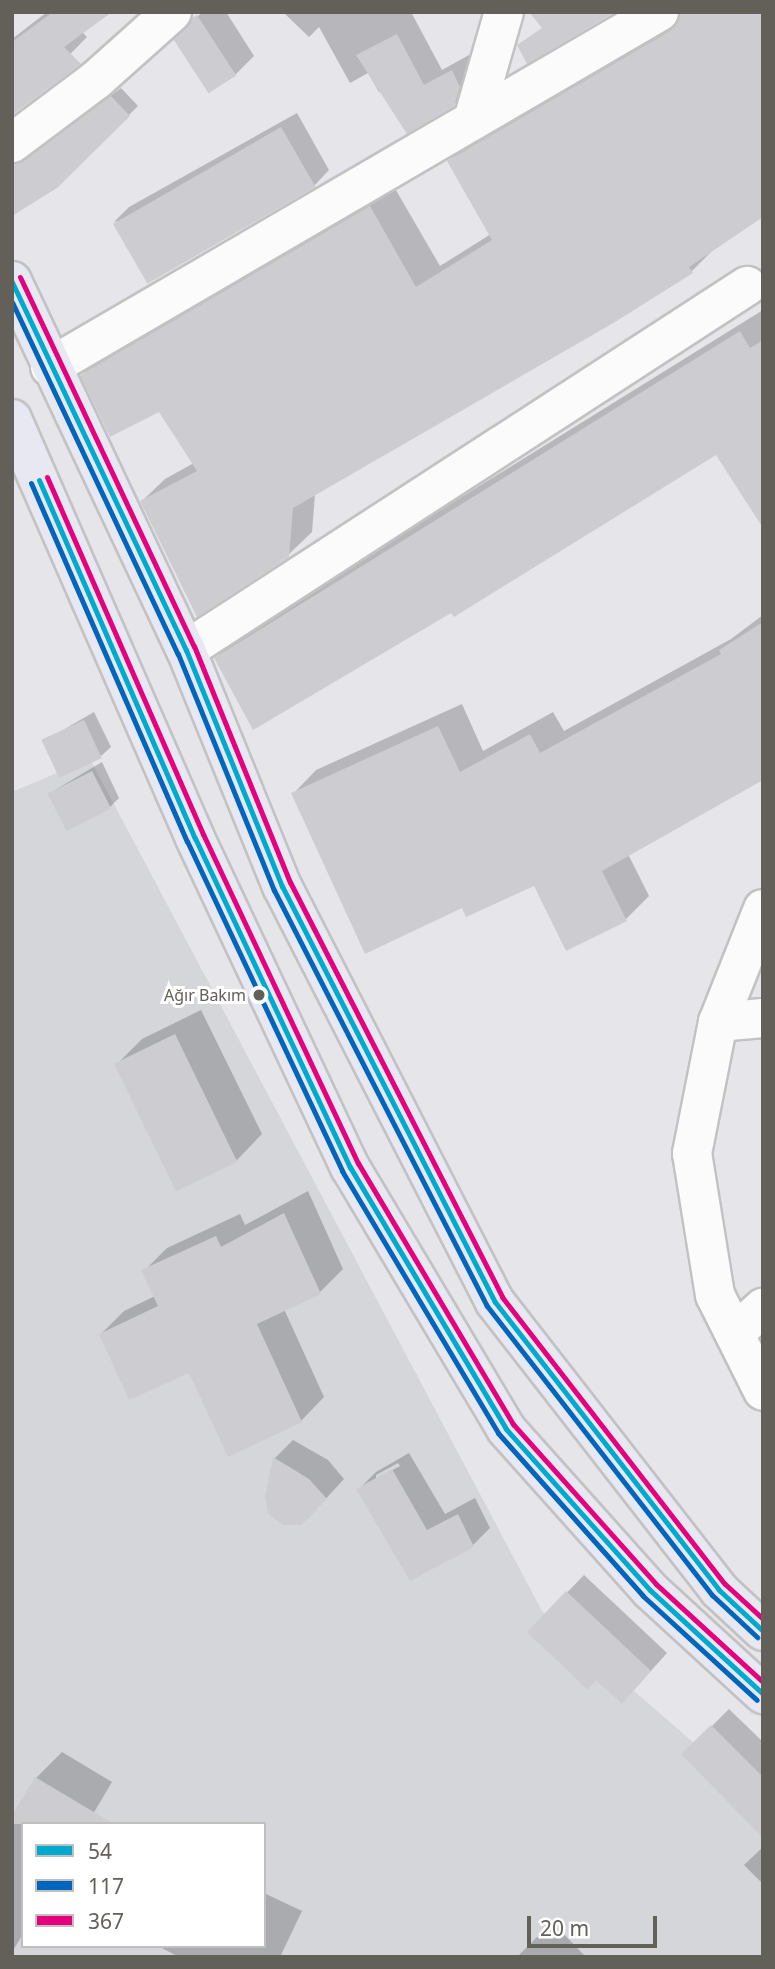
<!DOCTYPE html>
<meta charset="utf-8">
<style>
body{margin:0}
#map{position:relative;width:775px;height:1969px;overflow:hidden;background:#e5e5ea;font-family:"Noto Sans",sans-serif}
div>[style]{position:absolute}
.industrial>*{inset:0;background:#d5d6da}
.shadow>*{inset:0;background:#0003}
.building>*{inset:0;background:#cdcdd1;transform-origin:0 0}
.roads{filter:drop-shadow(2px 0 #c3c2c3) drop-shadow(-2px 0 #c3c2c3) drop-shadow(0 2px #c3c2c3) drop-shadow(0 -2px #c3c2c3)}
.minor>*{height:38px;margin:-19px;padding:0 19px;transform-origin:19px;border-radius:19px;background:#fbfbfc}
.major>*{height:38px;margin:-19px;padding:0 19px;transform-origin:19px;border-radius:19px;background:#e7e8f2}
.bus-1>*{height:5px;margin:-2.5px;padding:0 2.5px;transform-origin:2.5px;border-radius:2.5px;background:#00a9ce}
.bus-2>*{height:5px;margin:-2.5px;padding:0 2.5px;transform-origin:2.5px;border-radius:2.5px;background:#0065bd}
.bus-3>*{height:5px;margin:-2.5px;padding:0 2.5px;transform-origin:2.5px;border-radius:2.5px;background:#e5007d}
.dots>*{width:19px;height:19px;translate:-50% -50%;box-sizing:border-box;border:4px solid #fff;border-radius:50%}
span{translate:-50% -50%;white-space:nowrap;text-align:center;line-height:1.15;-webkit-text-stroke:6px #fff;paint-order:stroke}
.bus-label{font-size:16px;color:#63605a}
.right{translate:-100% -50%;text-align:right}
.frame{position:absolute;inset:0;border:14px solid #63605a;pointer-events:none}
.legend{position:absolute;left:21px;top:1822px;width:245px;height:126px;box-sizing:border-box;background:#fff;border:2px solid #c1bfbd;margin:0;padding:9px 12px;list-style:none;font-size:21px;color:#63605a}
.legend li{display:flex;align-items:center;gap:14px;height:35px}
.legend b{width:35px;border:2px solid #c1bfbd}
.scale{position:absolute;left:527px;top:1916px;width:130px;height:32px;box-sizing:border-box;border:4px solid #63605a;border-top:0;padding-left:9px;font-size:21px;line-height:24px;white-space:nowrap;color:#63605a;-webkit-text-stroke:5px #fff;paint-order:stroke}
</style>
<div id="map">
<div class="industrial">
<i style="clip-path:polygon(evenodd,90px 759px,542px 1611px,763px 1803px,763px 1957px,12px 1957px,12px 792px,90px 759px,23px 1824px,264px 1824px,264px 1946px,23px 1946px,23px 1824px)"></i>
</div>
<div class="shadow">
<i style="clip-path:polygon(47px 12px,108px 12px,82px 32px,87px 37px,12px 113px,12px 39px)"></i>
<i style="clip-path:polygon(202px 12px,226px 12px,254px 56px,235px 75px,176px 40px)"></i>
<i style="clip-path:polygon(283px 12px,411px 12px,442px 70px,469px 55px,476px 69px,471px 87px,453px 105px,384px 90px,379px 92px,368px 73px,350px 83px,319px 27px,309px 37px)"></i>
<i style="clip-path:polygon(680px 17px,714px 249px,691px 272px,315px 494px,312px 532px,288px 555px,142px 501px,165px 479px,194px 463px,159px 410px,82px 375px,105px 352px,393px 185px,440px 266px,491px 234px,449px 161px,472px 138px)"></i>
<i style="clip-path:polygon(121px 88px,138px 106px,56px 187px,12px 214px,12px 153px,36px 152px)"></i>
<i style="clip-path:polygon(297px 113px,329px 170px,314px 186px,114px 222px,129px 207px)"></i>
<i style="clip-path:polygon(763px 310px,763px 526px,716px 453px,452px 611px,216px 658px,239px 635px)"></i>
<i style="clip-path:polygon(763px 615px,763px 778px,628px 854px,649px 896px,626px 919px,535px 884px,463px 906px,293px 794px,316px 770px,462px 704px,483px 751px,553px 712px,564px 731px,731px 639px)"></i>
<i style="clip-path:polygon(94px 712px,111px 747px,101px 756px,44px 741px)"></i>
<i style="clip-path:polygon(102px 762px,119px 798px,110px 807px,50px 793px)"></i>
<i style="clip-path:polygon(201px 1010px,262px 1134px,237px 1160px,116px 1065px,142px 1039px)"></i>
<i style="clip-path:polygon(308px 1191px,343px 1269px,320px 1292px,284px 1309px,324px 1397px,301px 1421px,101px 1334px,124px 1311px,155px 1296px,144px 1271px,167px 1248px,240px 1214px,245px 1225px)"></i>
<i style="clip-path:polygon(293px 1440px,328px 1460px,344px 1479px,308px 1518px,292px 1524px,275px 1458px)"></i>
<i style="clip-path:polygon(evenodd,409px 1453px,445px 1514px,475px 1498px,490px 1528px,473px 1545px,411px 1578px,359px 1489px,376px 1472px,409px 1453px,398px 1463px,400px 1466px,376px 1479px,376px 1475px,398px 1463px)"></i>
<i style="clip-path:polygon(584px 1575px,667px 1653px,639px 1684px,597px 1678px,529px 1632px)"></i>
<i style="clip-path:polygon(729px 1709px,763px 1742px,763px 1835px,683px 1755px)"></i>
<i style="clip-path:polygon(62px 1752px,112px 1782px,87px 1824px,23px 1824px,23px 1934px,12px 1952px,12px 1819px,36px 1778px)"></i>
<i style="clip-path:polygon(763px 1847px,763px 1884px,744px 1865px)"></i>
<i style="clip-path:polygon(264px 1893px,302px 1911px,280px 1957px,179px 1957px,158px 1946px,264px 1946px)"></i>
<i style="clip-path:polygon(552px 1922px,586px 1957px,517px 1957px)"></i>
</div>
<div class="building">
<i style="clip-path:polygon(53px 12px,112px 12px,64px 47px,81px 64px,12px 115px,12px 42px)"></i>
<i style="clip-path:polygon(529px 12px,615px 12px,527px 64px,517px 45px,542px 28px)"></i>
<i style="clip-path:polygon(681px 12px,763px 12px,763px 217px,689px 267px,693px 273px,615px 322px,293px 508px,289px 557px,197px 617px,140px 501px,197px 471px,159px 412px,110px 437px,80px 375px,370px 206px,416px 287px,492px 240px,447px 161px,670px 31px)"></i>
<i style="left:197px;top:15px;width:72px;height:33px;rotate:57deg"></i>
<i style="clip-path:polygon(397px 34px,424px 85px,452px 70px,460px 87px,454px 106px,407px 134px,356px 55px)"></i>
<i style="clip-path:polygon(111px 96px,130px 116px,57px 188px,12px 216px,12px 164px,25px 160px)"></i>
<i style="left:281px;top:127px;width:69px;height:194px;rotate:60deg"></i>
<i style="clip-path:polygon(740px 331px,750px 348px,763px 340px,763px 528px,716px 455px,454px 617px,451px 613px,253px 730px,214px 658px)"></i>
<i style="clip-path:polygon(763px 622px,763px 780px,602px 871px,627px 921px,566px 951px,534px 886px,466px 917px,462px 908px,365px 954px,291px 793px,438px 726px,460px 772px,530px 734px,540px 753px,721px 654px,719px 650px)"></i>
<i style="left:84px;top:720px;width:42px;height:47px;rotate:65deg"></i>
<i style="left:92px;top:771px;width:42px;height:50px;rotate:63deg"></i>
<i style="left:175px;top:1034px;width:142px;height:68px;rotate:64deg"></i>
<i style="clip-path:polygon(284px 1213px,321px 1294px,257px 1324px,302px 1422px,228px 1457px,189px 1373px,129px 1400px,99px 1334px,158px 1306px,141px 1270px,216px 1236px,221px 1247px)"></i>
<i style="clip-path:polygon(273px 1457px,309px 1479px,327px 1499px,301px 1525px,283px 1525px,268px 1514px,265px 1497px)"></i>
<i style="clip-path:polygon(392px 1469px,427px 1530px,458px 1514px,474px 1547px,410px 1581px,356px 1489px)"></i>
<i style="clip-path:polygon(566px 1591px,651px 1671px,622px 1704px,596px 1680px,588px 1690px,527px 1632px)"></i>
<i style="clip-path:polygon(711px 1725px,763px 1777px,763px 1838px,681px 1754px)"></i>
<i style="clip-path:polygon(35px 1777px,114px 1824px,12px 1824px,12px 1815px)"></i>
</div>
<div class="roads">
<div class="minor">
<i style="left:473px;top:120px;width:112px;rotate:-74deg"></i>
<i style="left:12px;top:143px;width:105px;rotate:-36.9deg"></i>
<i style="left:96px;top:80px;width:102px;rotate:-41.8deg"></i>
<i style="left:50px;top:367px;width:705px;rotate:-30.24deg"></i>
<i style="left:186px;top:650px;width:669px;rotate:-32.98deg"></i>
<i style="left:763px;top:909px;width:122px;rotate:111.7deg"></i>
<i style="left:718px;top:1022px;width:134px;rotate:101.2deg"></i>
<i style="left:692px;top:1153px;width:144px;rotate:80.8deg"></i>
<i style="left:715px;top:1295px;width:107px;rotate:63.4deg"></i>
<i style="left:718px;top:1022px;width:45px;rotate:-5.1deg"></i>
<i style="left:735px;top:1333px;width:38px;rotate:-42deg"></i>
</div>
<div class="major">
<i style="left:12px;top:281px;width:408px;rotate:64.8deg"></i>
<i style="left:186px;top:650px;width:255px;rotate:67.9deg"></i>
<i style="left:282px;top:886px;width:467px;rotate:62.9deg"></i>
<i style="left:495px;top:1302px;width:365px;rotate:52.1deg"></i>
<i style="left:719px;top:1590px;width:60px;rotate:43deg"></i>
<i style="left:12px;top:419px;width:457px;rotate:66.4deg"></i>
<i style="left:195px;top:838px;width:364px;rotate:64.8deg"></i>
<i style="left:350px;top:1167px;width:305px;rotate:59.2deg"></i>
<i style="left:506px;top:1429px;width:216px;rotate:48.2deg"></i>
<i style="left:650px;top:1590px;width:154px;rotate:42.6deg"></i>
</div>
</div>
<div class="bus-1">
<i style="left:12px;top:282px;width:407px;rotate:64.7deg"></i>
<i style="left:186px;top:650px;width:255px;rotate:67.9deg"></i>
<i style="left:282px;top:886px;width:467px;rotate:62.9deg"></i>
<i style="left:495px;top:1302px;width:365px;rotate:52.1deg"></i>
<i style="left:719px;top:1590px;width:60px;rotate:43deg"></i>
<i style="left:39px;top:480px;width:391px;rotate:66.5deg"></i>
<i style="left:195px;top:838px;width:364px;rotate:64.8deg"></i>
<i style="left:350px;top:1167px;width:305px;rotate:59.2deg"></i>
<i style="left:506px;top:1429px;width:216px;rotate:48.2deg"></i>
<i style="left:650px;top:1590px;width:154px;rotate:42.6deg"></i>
</div>
<div class="bus-2">
<i style="left:12px;top:302px;width:389px;rotate:64.8deg"></i>
<i style="left:178px;top:654px;width:255px;rotate:67.9deg"></i>
<i style="left:274px;top:890px;width:467px;rotate:62.9deg"></i>
<i style="left:487px;top:1306px;width:366px;rotate:52.1deg"></i>
<i style="left:712px;top:1595px;width:62px;rotate:43deg"></i>
<i style="left:31px;top:483px;width:391px;rotate:66.5deg"></i>
<i style="left:187px;top:841px;width:365px;rotate:64.8deg"></i>
<i style="left:342px;top:1171px;width:305px;rotate:59.2deg"></i>
<i style="left:498px;top:1433px;width:218px;rotate:48.3deg"></i>
<i style="left:643px;top:1596px;width:154px;rotate:42.4deg"></i>
</div>
<div class="bus-3">
<i style="left:20px;top:277px;width:408px;rotate:64.8deg"></i>
<i style="left:194px;top:646px;width:255px;rotate:67.9deg"></i>
<i style="left:290px;top:882px;width:466px;rotate:62.9deg"></i>
<i style="left:502px;top:1297px;width:363px;rotate:52.2deg"></i>
<i style="left:725px;top:1584px;width:52px;rotate:42.6deg"></i>
<i style="left:47px;top:477px;width:390px;rotate:66.4deg"></i>
<i style="left:203px;top:834px;width:364px;rotate:64.8deg"></i>
<i style="left:358px;top:1163px;width:304px;rotate:59.3deg"></i>
<i style="left:513px;top:1424px;width:215px;rotate:48.2deg"></i>
<i style="left:656px;top:1584px;width:145px;rotate:42.5deg"></i>
</div>
<div class="dots">
<i style="left:259px;top:995px;background:#63605a"></i>
</div>
<div class="bus-label">
<span class="right" style="left:246px;top:995px">Ağır Bakım</span>
</div>
<div class="frame"></div>
<ul class="legend">
<li><b style="height:9px;background:#00a9ce"></b>54</li>
<li><b style="height:9px;background:#0065bd"></b>117</li>
<li><b style="height:9px;background:#e5007d"></b>367</li>
</ul>
<div class="scale">20 m</div>
</div>
